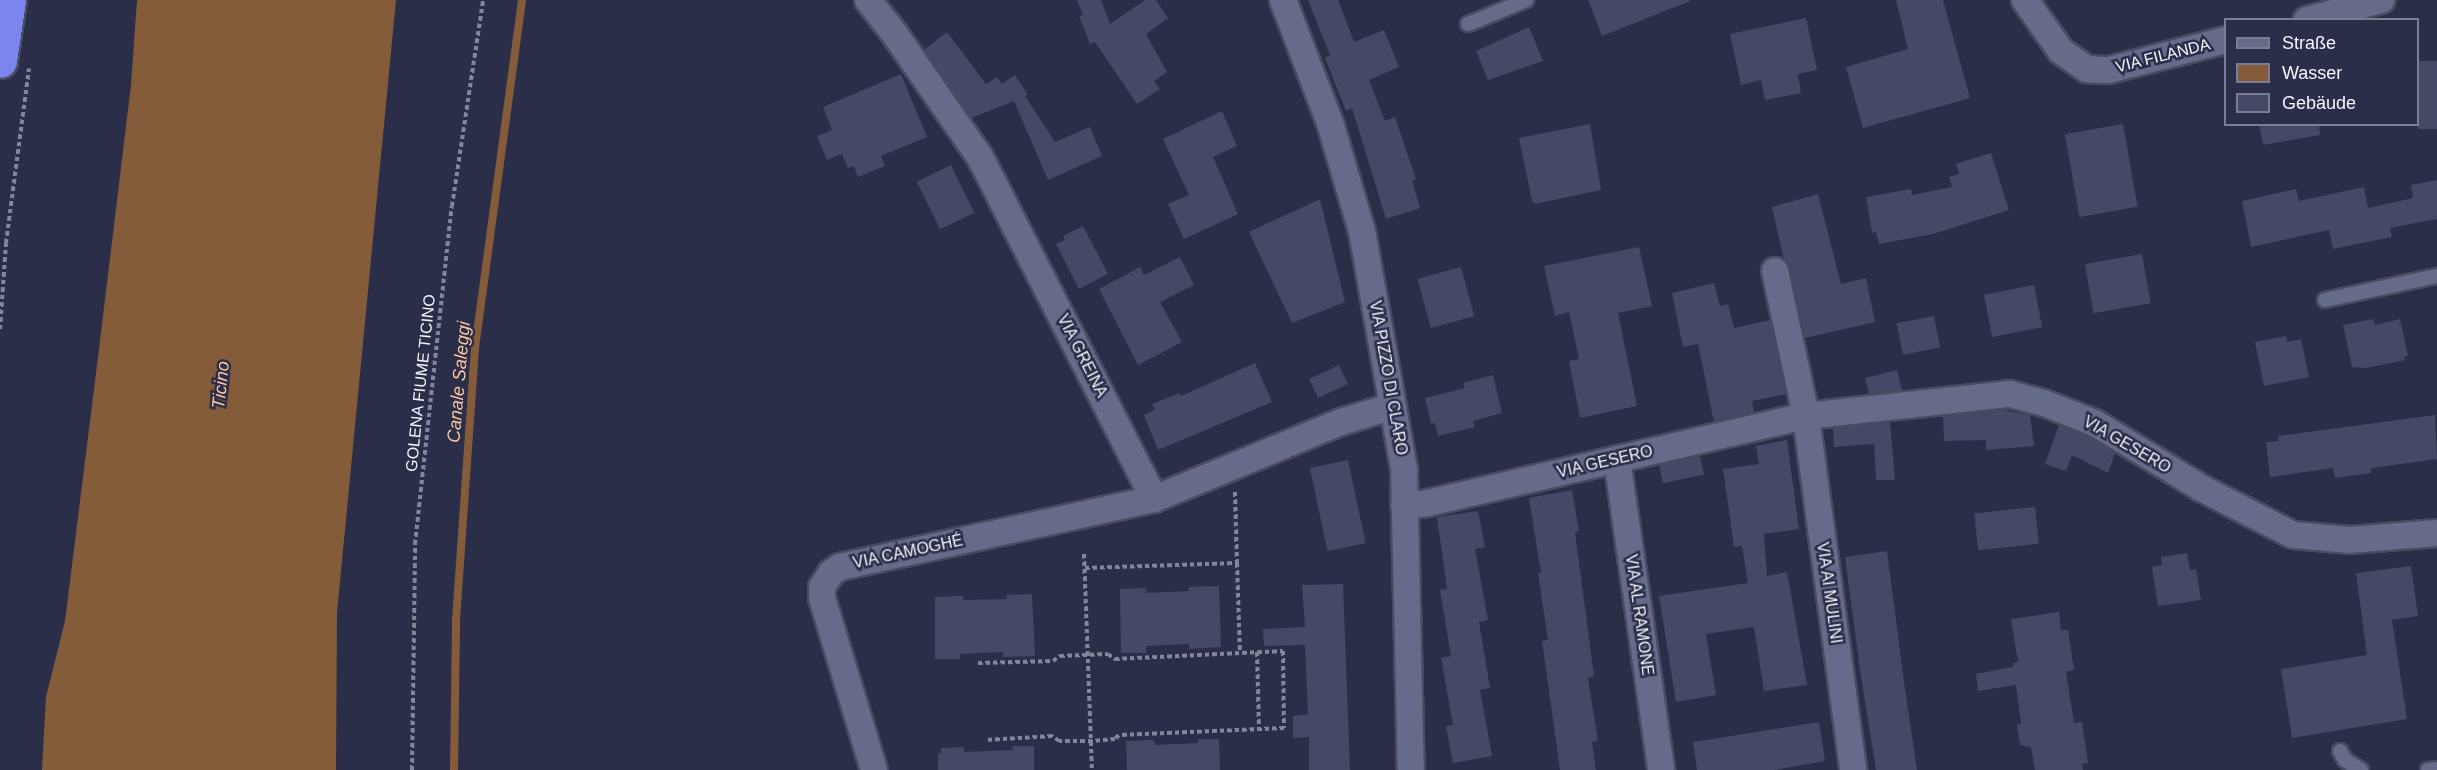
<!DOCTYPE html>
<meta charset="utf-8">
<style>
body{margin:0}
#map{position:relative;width:2437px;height:770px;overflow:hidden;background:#2b2e49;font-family:Helvetica,sans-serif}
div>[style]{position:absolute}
.water>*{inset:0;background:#845c3a}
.stream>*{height:8px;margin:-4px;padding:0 4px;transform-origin:4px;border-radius:4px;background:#845c3a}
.building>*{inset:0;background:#444966;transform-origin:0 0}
.path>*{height:4px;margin-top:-2px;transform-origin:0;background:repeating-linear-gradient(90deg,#83869a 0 4.5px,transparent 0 7.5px)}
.roads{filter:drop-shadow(2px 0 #494b61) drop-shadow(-2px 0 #494b61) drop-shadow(0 2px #494b61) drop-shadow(0 -2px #494b61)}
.lane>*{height:14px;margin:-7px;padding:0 7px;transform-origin:7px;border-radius:7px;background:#666b8a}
.street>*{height:26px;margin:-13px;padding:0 13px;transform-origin:13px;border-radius:13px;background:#666b8a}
.highway>*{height:33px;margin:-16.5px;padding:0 16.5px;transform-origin:16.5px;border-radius:16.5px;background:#7b85ed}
span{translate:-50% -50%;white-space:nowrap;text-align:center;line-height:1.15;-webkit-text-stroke:5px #2b2e49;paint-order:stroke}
.street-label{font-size:16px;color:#f2f4ff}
.water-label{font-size:18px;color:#fcc79e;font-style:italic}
.legend{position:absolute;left:2224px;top:18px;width:195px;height:108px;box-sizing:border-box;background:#2b2e49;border:2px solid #7b7d92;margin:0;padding:8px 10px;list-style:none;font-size:18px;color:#f2f4ff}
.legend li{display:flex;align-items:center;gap:12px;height:30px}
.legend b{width:30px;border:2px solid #7b7d92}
</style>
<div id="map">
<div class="water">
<i style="clip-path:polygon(137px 0,396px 0,337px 613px,336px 770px,42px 770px,46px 697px,65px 621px,99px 349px,131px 85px)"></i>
</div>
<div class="stream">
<i style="left:454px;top:770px;width:150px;rotate:-89.2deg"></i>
<i style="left:456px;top:620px;width:273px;rotate:-86deg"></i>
<i style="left:475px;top:348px;width:351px;rotate:-82.3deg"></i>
</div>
<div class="building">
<i style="clip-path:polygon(1077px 0,1101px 0,1110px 24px,1145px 0,1156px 0,1168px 18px,1146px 34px,1167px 72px,1154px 81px,1160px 89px,1137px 104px,1095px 42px,1090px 44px,1079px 16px,1083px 15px)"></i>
<i style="clip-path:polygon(1308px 0,1338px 0,1354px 42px,1384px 30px,1399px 67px,1369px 80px,1385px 121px,1395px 117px,1416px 179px,1412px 180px,1420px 208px,1386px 219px,1352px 108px,1346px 111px,1325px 58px,1330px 55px)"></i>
<i style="clip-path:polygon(1588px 0,1690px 0,1690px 1px,1602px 36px)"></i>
<i style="clip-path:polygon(1896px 0,1943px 0,1970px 98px,1863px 128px,1846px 67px,1908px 49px)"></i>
<i style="clip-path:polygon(1806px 18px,1817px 70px,1798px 74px,1801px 93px,1765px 100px,1761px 80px,1741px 85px,1730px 34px)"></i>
<i style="clip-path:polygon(1529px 27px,1543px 61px,1488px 80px,1476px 51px)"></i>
<i style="clip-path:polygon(947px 32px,986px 84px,997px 77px,1002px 84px,1015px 75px,1028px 95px,1025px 96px,1055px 142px,1090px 127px,1102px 156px,1048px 180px,1014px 101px,971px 118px,924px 50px)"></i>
<i style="left:2437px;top:61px;width:68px;height:19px;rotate:90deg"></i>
<i style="clip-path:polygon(901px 74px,927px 137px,881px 156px,885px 166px,858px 177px,854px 166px,848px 168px,842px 154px,827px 160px,817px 136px,832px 130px,823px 107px)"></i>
<i style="clip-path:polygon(1222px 111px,1237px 146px,1213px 157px,1238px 214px,1184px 239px,1168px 204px,1189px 195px,1163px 139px)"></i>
<i style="clip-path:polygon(1590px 124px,1601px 190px,1535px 204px,1532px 201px,1519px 138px)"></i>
<i style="left:2123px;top:124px;width:84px;height:59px;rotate:80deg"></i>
<i style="clip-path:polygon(2259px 124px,2319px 124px,2320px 135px,2263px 145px)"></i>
<i style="clip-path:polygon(1991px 153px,2009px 210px,1933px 234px,1879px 244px,1876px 232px,1872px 233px,1866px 197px,1911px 189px,1912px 195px,1952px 187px,1949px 177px,1959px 174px,1956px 164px)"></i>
<i style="left:951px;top:165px;width:53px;height:38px;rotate:64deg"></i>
<i style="clip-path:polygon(2437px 180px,2437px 219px,2390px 228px,2392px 237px,2333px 249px,2329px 230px,2251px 247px,2242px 201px,2296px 189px,2299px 201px,2364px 187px,2368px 208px,2413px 198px,2411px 185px)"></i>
<i style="clip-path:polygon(1818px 194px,1841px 284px,1866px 278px,1875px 322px,1805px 338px,1790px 268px,1784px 260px,1772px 207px)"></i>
<i style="clip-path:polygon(1320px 199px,1345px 302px,1292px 323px,1249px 232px)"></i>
<i style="clip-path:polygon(1083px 226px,1108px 274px,1079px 289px,1056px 244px,1065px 240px,1063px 236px)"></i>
<i style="clip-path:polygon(1639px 247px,1652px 306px,1618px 313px,1637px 406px,1580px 418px,1569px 361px,1579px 359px,1569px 312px,1555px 316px,1544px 266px)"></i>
<i style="left:2142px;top:254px;width:50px;height:58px;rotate:80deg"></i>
<i style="clip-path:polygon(1180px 257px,1194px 285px,1160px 302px,1182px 342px,1138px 365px,1099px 289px,1140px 267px,1144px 275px)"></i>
<i style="left:1461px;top:267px;width:51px;height:45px;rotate:75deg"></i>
<i style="clip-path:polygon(1714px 283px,1720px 306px,1728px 304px,1734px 328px,1770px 320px,1786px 394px,1752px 401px,1754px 413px,1714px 422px,1698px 344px,1683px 347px,1672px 293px)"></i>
<i style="left:2034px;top:285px;width:43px;height:51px;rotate:79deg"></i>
<i style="left:1934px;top:316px;width:32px;height:38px;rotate:79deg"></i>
<i style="clip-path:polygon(2373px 319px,2375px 325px,2400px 319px,2408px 356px,2404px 357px,2405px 360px,2366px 368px,2352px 367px,2343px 325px)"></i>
<i style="clip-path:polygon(2286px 336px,2287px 342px,2301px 339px,2309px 377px,2264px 386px,2255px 342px)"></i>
<i style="clip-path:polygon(1255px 363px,1272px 402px,1158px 450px,1144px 415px,1155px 410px,1152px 404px,1180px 393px,1181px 396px)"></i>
<i style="left:1339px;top:365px;width:21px;height:33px;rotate:65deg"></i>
<i style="clip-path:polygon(1897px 370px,1902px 391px,1869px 394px,1865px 378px)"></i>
<i style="clip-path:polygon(1493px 375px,1502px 413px,1473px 421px,1475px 427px,1438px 436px,1435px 423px,1431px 424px,1425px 398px,1465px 388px,1463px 383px)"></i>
<i style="clip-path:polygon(2003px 410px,2030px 415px,2034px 446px,1986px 450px,1986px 440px,1944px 441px,1943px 416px)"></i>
<i style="clip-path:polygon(2435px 415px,2437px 459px,2371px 468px,2371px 473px,2335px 478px,2333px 468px,2270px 477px,2266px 442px,2279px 441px,2278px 436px)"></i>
<i style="clip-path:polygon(1890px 422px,1895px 480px,1876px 480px,1874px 444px,1834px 447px,1833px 428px)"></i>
<i style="clip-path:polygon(2059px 425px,2088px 436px,2115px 453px,2108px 473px,2072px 455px,2066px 471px,2045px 464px)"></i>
<i style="clip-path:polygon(1787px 440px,1799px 529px,1764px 534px,1767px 576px,1787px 572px,1807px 685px,1764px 691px,1754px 627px,1706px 634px,1716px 695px,1676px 702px,1659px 596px,1748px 583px,1742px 546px,1734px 547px,1723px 469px,1759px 464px,1756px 446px)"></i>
<i style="left:1700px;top:456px;width:19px;height:42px;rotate:78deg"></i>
<i style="left:1348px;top:460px;width:85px;height:39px;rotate:78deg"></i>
<i style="clip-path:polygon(1572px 490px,1579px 531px,1575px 532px,1594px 676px,1588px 678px,1598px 741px,1592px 742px,1596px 770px,1560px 770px,1542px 641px,1548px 640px,1538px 573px,1541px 573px,1529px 498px)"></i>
<i style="left:2035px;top:507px;width:37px;height:61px;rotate:84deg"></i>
<i style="clip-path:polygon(1478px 511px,1485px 547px,1475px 549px,1488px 620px,1479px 622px,1490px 688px,1480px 690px,1492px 756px,1453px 763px,1446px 726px,1453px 725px,1441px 658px,1451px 656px,1440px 590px,1447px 589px,1437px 517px)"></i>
<i style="clip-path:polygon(1887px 551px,1904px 682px,1917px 770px,1876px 770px,1860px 670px,1845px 557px)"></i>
<i style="clip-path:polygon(2187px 553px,2190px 570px,2196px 569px,2201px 600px,2158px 606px,2152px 567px,2162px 565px,2161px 557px)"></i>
<i style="clip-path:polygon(2411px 566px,2418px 616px,2392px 620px,2407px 719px,2292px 738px,2281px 669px,2367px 655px,2356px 573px)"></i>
<i style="clip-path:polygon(1343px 584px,1350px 770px,1309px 770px,1309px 737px,1293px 738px,1293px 716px,1308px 714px,1305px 645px,1264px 646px,1263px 629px,1305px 627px,1302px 585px)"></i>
<i style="clip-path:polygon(1219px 586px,1221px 647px,1189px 649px,1189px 644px,1146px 646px,1146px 653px,1121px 653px,1120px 589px,1146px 588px,1146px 593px,1189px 591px,1189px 587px)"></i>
<i style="clip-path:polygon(1032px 594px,1035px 656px,1003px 657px,1003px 652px,960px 654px,960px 659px,935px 659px,935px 597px,963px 596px,963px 600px,1007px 599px,1007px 595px)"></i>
<i style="clip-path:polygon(2059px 612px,2061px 630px,2068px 630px,2074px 670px,2066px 672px,2074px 723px,2082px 722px,2088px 763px,2082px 764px,2083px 770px,2035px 770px,2031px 747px,2020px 745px,2017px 725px,2021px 724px,2016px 685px,1978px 691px,1976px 674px,2013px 667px,2013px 663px,2018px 662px,2011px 619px)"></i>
<i style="clip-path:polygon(1819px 722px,1825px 761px,1774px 770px,1697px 770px,1693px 742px)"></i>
<i style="clip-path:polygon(1198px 739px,1219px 739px,1220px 770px,1127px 770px,1126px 741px,1154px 740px,1155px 745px,1198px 743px)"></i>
<i style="clip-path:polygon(1012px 746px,1034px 746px,1034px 770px,938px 770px,938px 754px,941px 753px,941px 748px,964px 747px,964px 752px,1013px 750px)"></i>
</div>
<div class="path">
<i style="left:0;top:329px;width:86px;rotate:-86deg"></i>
<i style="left:6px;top:243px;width:176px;rotate:-82.5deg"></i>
<i style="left:1235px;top:492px;width:71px;rotate:88.4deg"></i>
<i style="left:1084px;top:554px;width:216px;rotate:87.9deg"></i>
<i style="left:1085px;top:568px;width:152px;rotate:-1.9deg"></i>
<i style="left:1237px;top:563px;width:90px;rotate:88.1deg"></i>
<i style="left:1257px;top:652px;width:77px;rotate:88.5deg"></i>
<i style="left:978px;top:663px;width:75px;rotate:-1.5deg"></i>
<i style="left:1053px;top:661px;width:9px;rotate:-36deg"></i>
<i style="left:1060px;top:656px;width:48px;rotate:-2.4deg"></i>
<i style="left:1108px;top:654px;width:9px;rotate:36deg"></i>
<i style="left:1115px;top:659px;width:168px;rotate:-2.7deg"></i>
<i style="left:1283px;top:651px;width:77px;rotate:89.3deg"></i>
<i style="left:1284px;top:728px;width:165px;rotate:177.6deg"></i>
<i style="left:1119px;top:735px;width:6px;rotate:135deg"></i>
<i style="left:1115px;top:739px;width:23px;rotate:175deg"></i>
<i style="left:1092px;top:741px;width:33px;rotate:180deg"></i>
<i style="left:1059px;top:741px;width:9px;rotate:-144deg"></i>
<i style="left:1052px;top:736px;width:67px;rotate:176.6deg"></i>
<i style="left:412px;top:770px;width:226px;rotate:-89.2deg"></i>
<i style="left:415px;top:544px;width:340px;rotate:-83.8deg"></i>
<i style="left:452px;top:206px;width:208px;rotate:-81.4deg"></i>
</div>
<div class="roads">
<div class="lane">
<i style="left:1468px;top:24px;width:63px;rotate:-22.5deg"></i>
<i style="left:2325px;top:300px;width:115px;rotate:-12.1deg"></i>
<i style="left:2340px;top:751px;width:10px;rotate:61deg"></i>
<i style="left:2345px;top:760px;width:19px;rotate:32deg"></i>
<i style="left:2428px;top:770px;width:9px;rotate:-6deg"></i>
</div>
<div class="street">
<i style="left:868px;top:0;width:42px;rotate:51.8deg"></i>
<i style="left:894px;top:33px;width:151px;rotate:55.3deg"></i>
<i style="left:980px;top:157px;width:384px;rotate:63deg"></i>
<i style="left:1154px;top:499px;width:202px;rotate:-22.4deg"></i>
<i style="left:1341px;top:422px;width:54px;rotate:-17.1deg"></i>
<i style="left:1283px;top:0;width:135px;rotate:69.1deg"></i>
<i style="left:1331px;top:126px;width:109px;rotate:73.6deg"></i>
<i style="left:1362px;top:231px;width:243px;rotate:80deg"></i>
<i style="left:1404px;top:470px;width:300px;rotate:88.7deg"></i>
<i style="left:2025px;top:0;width:62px;rotate:54.8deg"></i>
<i style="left:2061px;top:51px;width:32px;rotate:35deg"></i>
<i style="left:2087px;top:69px;width:22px;rotate:3deg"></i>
<i style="left:2109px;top:70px;width:121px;rotate:-14.4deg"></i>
<i style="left:2307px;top:20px;width:77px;rotate:-15.1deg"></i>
<i style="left:1775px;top:271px;width:148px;rotate:77.9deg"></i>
<i style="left:1806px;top:416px;width:357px;rotate:82.4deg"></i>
<i style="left:1617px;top:459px;width:314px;rotate:81.9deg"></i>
<i style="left:1404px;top:506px;width:24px;rotate:-7deg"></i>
<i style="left:1428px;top:503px;width:388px;rotate:-13deg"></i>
<i style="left:1806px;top:416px;width:205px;rotate:-6.2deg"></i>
<i style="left:2010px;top:394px;width:35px;rotate:15deg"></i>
<i style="left:2044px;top:403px;width:55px;rotate:21.4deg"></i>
<i style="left:2095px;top:423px;width:124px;rotate:31.5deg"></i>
<i style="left:2201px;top:488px;width:103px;rotate:27.1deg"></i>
<i style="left:2293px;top:535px;width:57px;rotate:5deg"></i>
<i style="left:2350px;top:540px;width:87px;rotate:-4.6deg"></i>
<i style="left:874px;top:770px;width:180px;rotate:-106.8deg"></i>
<i style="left:822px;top:598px;width:11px;rotate:-90deg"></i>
<i style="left:822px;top:587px;width:17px;rotate:-57deg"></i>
<i style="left:831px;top:573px;width:11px;rotate:-34deg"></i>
<i style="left:840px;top:567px;width:321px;rotate:-12.2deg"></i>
</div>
<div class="highway">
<i style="left:0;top:61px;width:62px;rotate:-81.6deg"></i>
</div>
</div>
<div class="street-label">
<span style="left:2163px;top:56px;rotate:-14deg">VIA FILANDA</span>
<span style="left:1082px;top:356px;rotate:63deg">VIA GREINA</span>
<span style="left:1388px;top:378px;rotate:80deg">VIA PIZZO DI CLARO</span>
<span style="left:421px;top:383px;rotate:-84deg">GOLENA FIUME TICINO</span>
<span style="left:2127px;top:445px;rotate:30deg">VIA GESERO</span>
<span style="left:1605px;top:462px;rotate:-13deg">VIA GESERO</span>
<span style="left:908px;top:552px;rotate:-12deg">VIA CAMOGHÉ</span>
<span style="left:1829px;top:593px;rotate:82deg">VIA AI MULINI</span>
<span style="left:1639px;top:615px;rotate:82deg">VIA AL RAMONE</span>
</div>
<div class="water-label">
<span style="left:459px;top:382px;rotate:-85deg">Canale Saleggi</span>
<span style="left:221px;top:385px;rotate:-84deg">Ticino</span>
</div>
<ul class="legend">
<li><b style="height:8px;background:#666b8a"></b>Straße</li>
<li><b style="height:16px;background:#845c3a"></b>Wasser</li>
<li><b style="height:16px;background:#444966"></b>Gebäude</li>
</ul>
</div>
